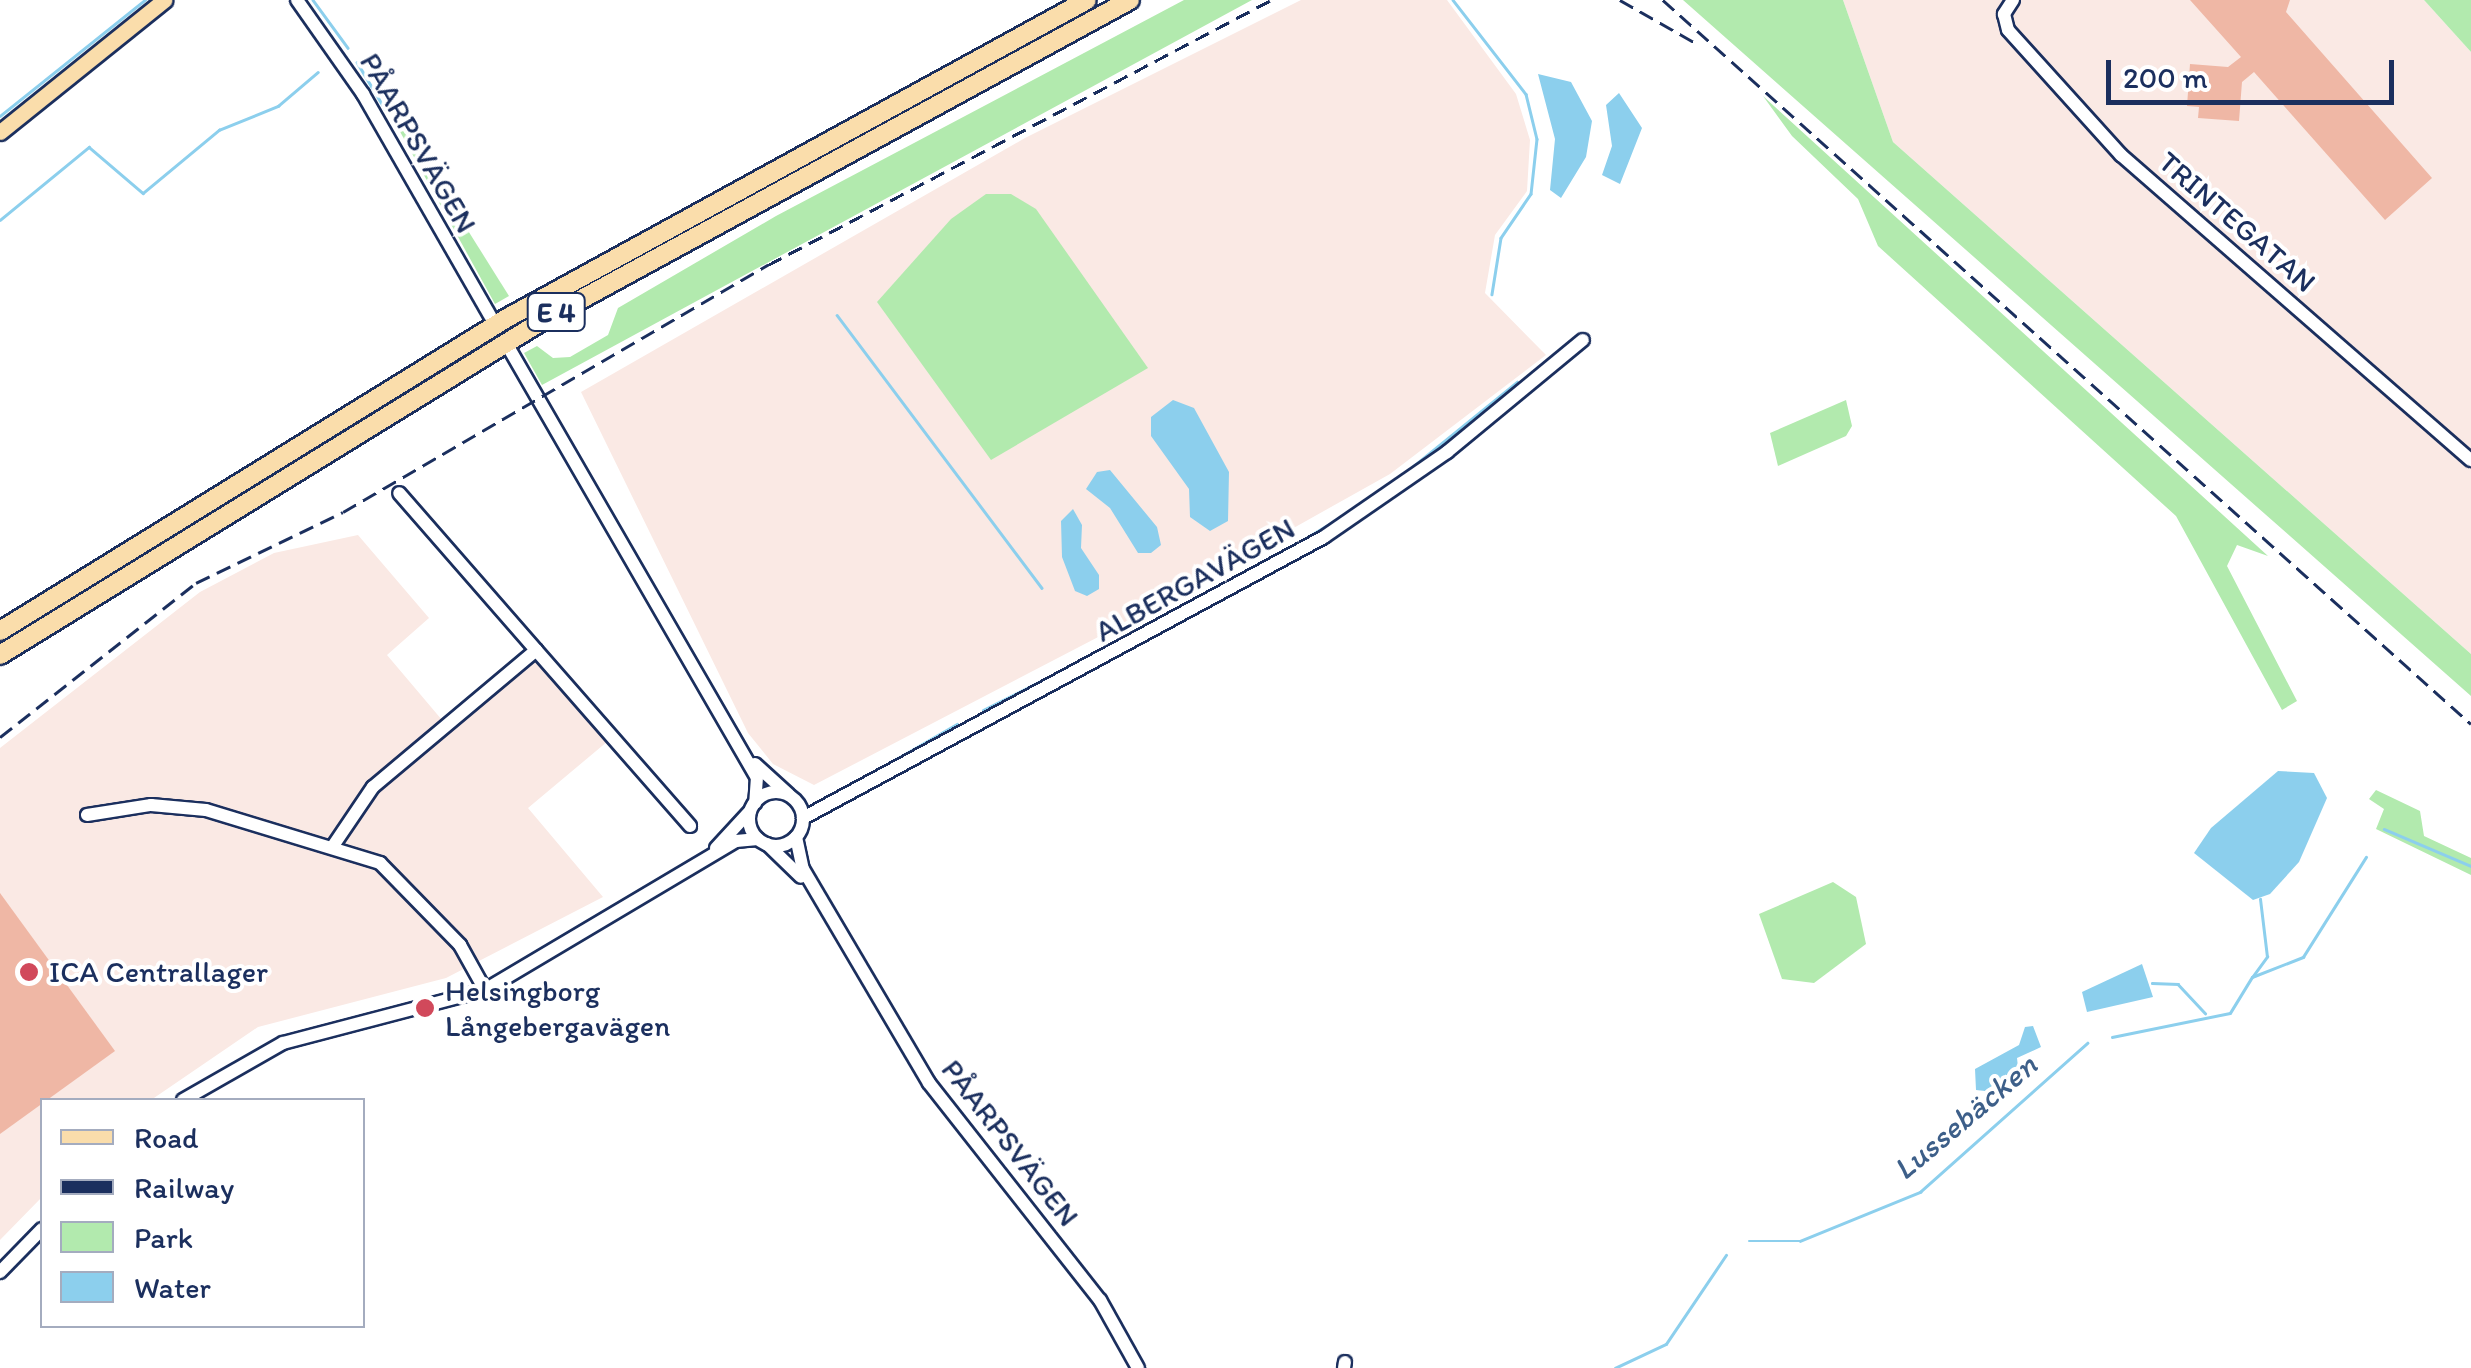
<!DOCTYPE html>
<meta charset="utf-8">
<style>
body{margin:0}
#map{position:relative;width:2471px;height:1368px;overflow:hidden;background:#fff;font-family:Itim,sans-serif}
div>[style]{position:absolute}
.built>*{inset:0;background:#fae9e4}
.green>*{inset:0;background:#b2eaae}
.water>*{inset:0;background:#8ccfed}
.stream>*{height:2.5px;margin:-1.25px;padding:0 1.25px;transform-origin:1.25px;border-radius:1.25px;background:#8ccfed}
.building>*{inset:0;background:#efb7a5}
.roads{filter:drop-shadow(2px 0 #1b2f5e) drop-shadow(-2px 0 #1b2f5e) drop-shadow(0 2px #1b2f5e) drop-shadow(0 -2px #1b2f5e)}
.minor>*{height:12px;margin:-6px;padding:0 6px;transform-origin:6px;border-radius:6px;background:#fff}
.minor>.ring{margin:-6px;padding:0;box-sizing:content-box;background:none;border:12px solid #fff;border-radius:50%}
.major>*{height:15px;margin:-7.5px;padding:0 7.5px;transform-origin:7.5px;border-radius:7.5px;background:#faddab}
.highway>*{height:18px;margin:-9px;padding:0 9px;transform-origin:9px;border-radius:9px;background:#faddab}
.rail>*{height:2.5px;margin-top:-1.25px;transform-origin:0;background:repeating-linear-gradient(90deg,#1b2f5e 0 15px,transparent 0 23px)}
.dots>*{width:28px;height:28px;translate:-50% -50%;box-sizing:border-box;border:5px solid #fff;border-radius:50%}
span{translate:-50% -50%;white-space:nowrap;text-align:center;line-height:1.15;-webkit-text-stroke:8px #fff;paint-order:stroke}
.shield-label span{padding:2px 8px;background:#fff;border:2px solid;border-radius:8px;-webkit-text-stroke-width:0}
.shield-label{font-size:28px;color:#1b2f5e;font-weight:700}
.street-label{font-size:30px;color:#1b2f5e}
.poi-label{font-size:30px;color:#1b2f5e}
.left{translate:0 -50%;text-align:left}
.water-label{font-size:32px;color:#3d5f89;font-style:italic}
.legend{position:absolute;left:40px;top:1098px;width:325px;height:230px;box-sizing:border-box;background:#fff;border:2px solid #a4acbf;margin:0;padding:12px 18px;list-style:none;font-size:30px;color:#1b2f5e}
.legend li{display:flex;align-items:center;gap:20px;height:50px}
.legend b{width:50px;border:2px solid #a4acbf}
.scale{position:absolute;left:2106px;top:60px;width:288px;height:45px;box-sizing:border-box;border:5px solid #1b2f5e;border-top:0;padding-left:12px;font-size:30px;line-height:35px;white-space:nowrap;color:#1b2f5e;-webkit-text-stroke:8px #fff;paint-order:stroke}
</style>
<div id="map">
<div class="built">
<i style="clip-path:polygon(1301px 0,1447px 0,1516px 94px,1530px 140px,1527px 191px,1495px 235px,1485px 293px,1546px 355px,1390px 474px,1104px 634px,814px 785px,773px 764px,748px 733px,581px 392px,1025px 138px)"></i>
<i style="clip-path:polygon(1843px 0,2424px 0,2471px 52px,2471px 654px,1893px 142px)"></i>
<i style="clip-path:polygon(358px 535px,429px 618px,387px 655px,442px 720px,525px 649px,608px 741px,528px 808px,603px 897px,446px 978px,258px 1027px,151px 1100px,42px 1100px,42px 1197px,0 1240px,0 748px,200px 592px,274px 553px)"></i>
</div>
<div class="green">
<i style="clip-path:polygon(1184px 0,1252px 0,542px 385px,524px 353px,537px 346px,553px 358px,570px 357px,608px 335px,618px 308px,776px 216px)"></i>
<i style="clip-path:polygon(1683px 0,1843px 0,1893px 142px,2471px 654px,2471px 696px)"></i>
<i style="clip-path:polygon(2424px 0,2471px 0,2471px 52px)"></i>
<i style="clip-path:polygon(1763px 96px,2268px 556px,2237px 545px,2227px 566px,2297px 701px,2282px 710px,2176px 516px,1878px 246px,1858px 199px,1792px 136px)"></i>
<i style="clip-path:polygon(387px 108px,420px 154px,509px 296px,495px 304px)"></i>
<i style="clip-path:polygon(986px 194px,1011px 194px,1036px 209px,1148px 368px,991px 460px,877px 302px,951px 219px)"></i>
<i style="clip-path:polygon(1846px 400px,1852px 426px,1846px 436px,1778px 466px,1770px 433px)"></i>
<i style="clip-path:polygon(2376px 790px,2420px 811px,2424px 836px,2471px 858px,2471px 875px,2376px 829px,2384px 809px,2369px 799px)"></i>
<i style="clip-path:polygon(1833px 882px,1856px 897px,1866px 944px,1814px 983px,1782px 979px,1759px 914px)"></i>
</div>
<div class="water">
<i style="clip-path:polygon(1538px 74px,1571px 82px,1592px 121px,1586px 157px,1561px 198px,1550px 190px,1555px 139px)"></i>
<i style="clip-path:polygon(1619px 93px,1642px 128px,1620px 184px,1602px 175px,1612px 146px,1606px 105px)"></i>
<i style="clip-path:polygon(1173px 400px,1194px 408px,1229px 472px,1228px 521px,1210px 531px,1190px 517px,1189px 489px,1151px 436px,1151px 417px)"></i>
<i style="clip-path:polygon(1110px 470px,1157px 527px,1161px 545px,1151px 553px,1138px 553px,1110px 508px,1086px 489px,1097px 472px)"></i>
<i style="clip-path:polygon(1073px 509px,1082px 525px,1081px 548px,1099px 575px,1099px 589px,1087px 596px,1075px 591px,1062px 557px,1061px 521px)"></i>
<i style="clip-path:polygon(2278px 771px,2314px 773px,2327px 798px,2299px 862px,2270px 894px,2253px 900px,2194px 853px,2211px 828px)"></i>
<i style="clip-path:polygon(2142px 964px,2153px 997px,2087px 1012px,2082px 992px)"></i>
<i style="clip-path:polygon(2033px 1026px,2041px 1047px,2017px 1058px,2018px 1067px,1985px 1091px,1976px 1090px,1975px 1069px,2019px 1045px,2025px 1027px)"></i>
</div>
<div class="stream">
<i style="left:313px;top:0;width:59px;rotate:53.9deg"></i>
<i style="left:1453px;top:0;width:119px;rotate:52.2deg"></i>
<i style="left:1526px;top:94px;width:46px;rotate:76.3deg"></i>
<i style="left:1537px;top:139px;width:55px;rotate:96.2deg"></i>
<i style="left:1531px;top:194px;width:53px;rotate:124.3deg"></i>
<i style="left:1501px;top:238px;width:57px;rotate:99.1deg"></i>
<i style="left:357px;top:62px;width:55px;rotate:59.2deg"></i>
<i style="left:0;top:116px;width:186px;rotate:-38.7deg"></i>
<i style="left:0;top:220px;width:115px;rotate:-39.4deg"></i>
<i style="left:89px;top:147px;width:71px;rotate:40.4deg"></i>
<i style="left:143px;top:193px;width:99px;rotate:-39.7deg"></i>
<i style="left:219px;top:130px;width:64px;rotate:-22.1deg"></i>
<i style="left:278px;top:106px;width:52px;rotate:-40.4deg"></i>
<i style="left:837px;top:315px;width:341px;rotate:53.1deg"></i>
<i style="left:1395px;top:481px;width:157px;rotate:-39.1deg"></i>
<i style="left:1281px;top:553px;width:82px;rotate:-31deg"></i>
<i style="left:983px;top:710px;width:87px;rotate:-26.6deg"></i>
<i style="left:872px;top:773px;width:98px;rotate:-30deg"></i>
<i style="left:847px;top:787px;width:13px;rotate:-29deg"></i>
<i style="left:2384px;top:829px;width:95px;rotate:23deg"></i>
<i style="left:2253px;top:976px;width:24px;rotate:-54deg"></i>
<i style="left:2267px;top:957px;width:58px;rotate:-96.9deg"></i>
<i style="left:2152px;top:983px;width:26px;rotate:2deg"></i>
<i style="left:2178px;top:984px;width:40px;rotate:47deg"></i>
<i style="left:2112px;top:1037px;width:120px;rotate:-11.5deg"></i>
<i style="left:2230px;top:1013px;width:42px;rotate:-58.6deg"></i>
<i style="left:2252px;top:977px;width:55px;rotate:-21.4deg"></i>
<i style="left:2303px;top:957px;width:118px;rotate:-57.8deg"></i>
<i style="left:1749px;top:1241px;width:51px"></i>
<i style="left:1800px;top:1241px;width:130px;rotate:-22.2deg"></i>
<i style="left:1920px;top:1192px;width:224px;rotate:-41.7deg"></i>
<i style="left:1615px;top:1368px;width:56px;rotate:-25.2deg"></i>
<i style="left:1666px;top:1344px;width:107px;rotate:-56deg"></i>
</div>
<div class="building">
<i style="clip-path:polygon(2190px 0,2290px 0,2286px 12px,2432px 178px,2385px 220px,2254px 72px,2242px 82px,2239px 121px,2198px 118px,2199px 107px,2187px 106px,2190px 64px,2228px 67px,2241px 57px)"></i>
<i style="clip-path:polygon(0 893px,115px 1051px,0 1134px)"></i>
</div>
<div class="roads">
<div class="minor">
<i style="left:297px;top:0;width:115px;rotate:54.9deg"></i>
<i style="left:363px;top:94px;width:256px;rotate:60.2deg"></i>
<i style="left:2013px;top:0;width:17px;rotate:123deg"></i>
<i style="left:2004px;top:14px;width:16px;rotate:76deg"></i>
<i style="left:2008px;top:30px;width:169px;rotate:47.9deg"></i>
<i style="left:2121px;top:155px;width:464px;rotate:41.1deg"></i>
<i style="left:510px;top:350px;width:493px;rotate:60deg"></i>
<i style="left:757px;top:777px;width:26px;rotate:94deg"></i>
<i style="left:536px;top:650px;width:234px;rotate:48.8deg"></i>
<i style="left:755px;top:764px;width:45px;rotate:42.3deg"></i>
<i class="ring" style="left:749px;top:792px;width:42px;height:42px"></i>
<i style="left:87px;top:815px;width:65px;rotate:-8.9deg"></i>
<i style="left:151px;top:805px;width:55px;rotate:5.2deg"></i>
<i style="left:206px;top:810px;width:182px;rotate:16.9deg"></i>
<i style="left:380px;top:863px;width:115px;rotate:45.7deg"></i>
<i style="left:460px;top:945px;width:51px;rotate:60.9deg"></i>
<i style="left:803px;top:818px;width:592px;rotate:-28.34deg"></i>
<i style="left:1324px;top:537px;width:150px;rotate:-34.6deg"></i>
<i style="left:1447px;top:452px;width:176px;rotate:-39.5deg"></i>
<i style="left:796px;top:837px;width:33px;rotate:78deg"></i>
<i style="left:803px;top:869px;width:248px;rotate:59.5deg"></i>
<i style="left:929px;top:1083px;width:276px;rotate:51.8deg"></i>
<i style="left:1100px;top:1300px;width:78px;rotate:60.8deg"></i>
<i style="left:767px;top:844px;width:47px;rotate:44.1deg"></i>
<i style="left:333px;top:846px;width:71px;rotate:-55.9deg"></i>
<i style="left:373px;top:787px;width:213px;rotate:-40deg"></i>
<i style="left:536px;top:650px;width:208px;rotate:-131.1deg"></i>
<i style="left:716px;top:848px;width:50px;rotate:-47.4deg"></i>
<i style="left:183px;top:1100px;width:115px;rotate:-29.7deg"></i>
<i style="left:283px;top:1043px;width:209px;rotate:-14.7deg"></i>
<i style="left:485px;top:990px;width:292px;rotate:-30.7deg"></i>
<i style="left:736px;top:841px;width:22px;rotate:-5deg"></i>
<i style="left:0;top:1272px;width:60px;rotate:-45.7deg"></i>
<i style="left:1344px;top:1368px;width:6px;rotate:-81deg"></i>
</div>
<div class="major">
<i style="left:0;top:132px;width:211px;rotate:-38.8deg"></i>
</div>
<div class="highway">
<i style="left:0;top:631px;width:596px;rotate:-31.69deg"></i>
<i style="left:507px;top:318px;width:661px;rotate:-28.73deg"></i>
<i style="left:0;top:655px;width:642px;rotate:-31.64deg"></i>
<i style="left:547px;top:318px;width:664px;rotate:-28.61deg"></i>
</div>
</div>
<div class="rail">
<i style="left:1620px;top:0;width:85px;rotate:29.6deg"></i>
<i style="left:1663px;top:0;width:1085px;rotate:41.86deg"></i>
<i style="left:0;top:737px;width:249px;rotate:-38.2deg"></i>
<i style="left:196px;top:583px;width:163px;rotate:-25.8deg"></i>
<i style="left:343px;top:512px;width:492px;rotate:-30.2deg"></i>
<i style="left:768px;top:265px;width:569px;rotate:-27.78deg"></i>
</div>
<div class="dots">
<i style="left:29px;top:972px;background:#d1495b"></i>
<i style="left:425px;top:1008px;background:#d1495b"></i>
</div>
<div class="shield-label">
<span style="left:556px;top:312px">E 4</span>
</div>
<div class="street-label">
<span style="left:418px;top:143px;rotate:60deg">PÅARPSVÄGEN</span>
<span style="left:2237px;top:222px;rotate:41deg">TRINTEGATAN</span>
<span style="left:1195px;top:580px;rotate:-29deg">ALBERGAVÄGEN</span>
<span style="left:1010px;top:1143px;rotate:52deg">PÅARPSVÄGEN</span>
</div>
<div class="poi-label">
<span class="left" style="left:49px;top:972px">ICA Centrallager</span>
<span class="left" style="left:445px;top:1008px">Helsingborg<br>Långebergavägen</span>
</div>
<div class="water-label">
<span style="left:1965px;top:1117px;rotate:-40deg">Lussebäcken</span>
</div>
<ul class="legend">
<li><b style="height:12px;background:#faddab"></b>Road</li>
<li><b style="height:12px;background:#1b2f5e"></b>Railway</li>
<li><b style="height:28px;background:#b2eaae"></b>Park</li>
<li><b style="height:28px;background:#8ccfed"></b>Water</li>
</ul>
<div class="scale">200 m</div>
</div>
